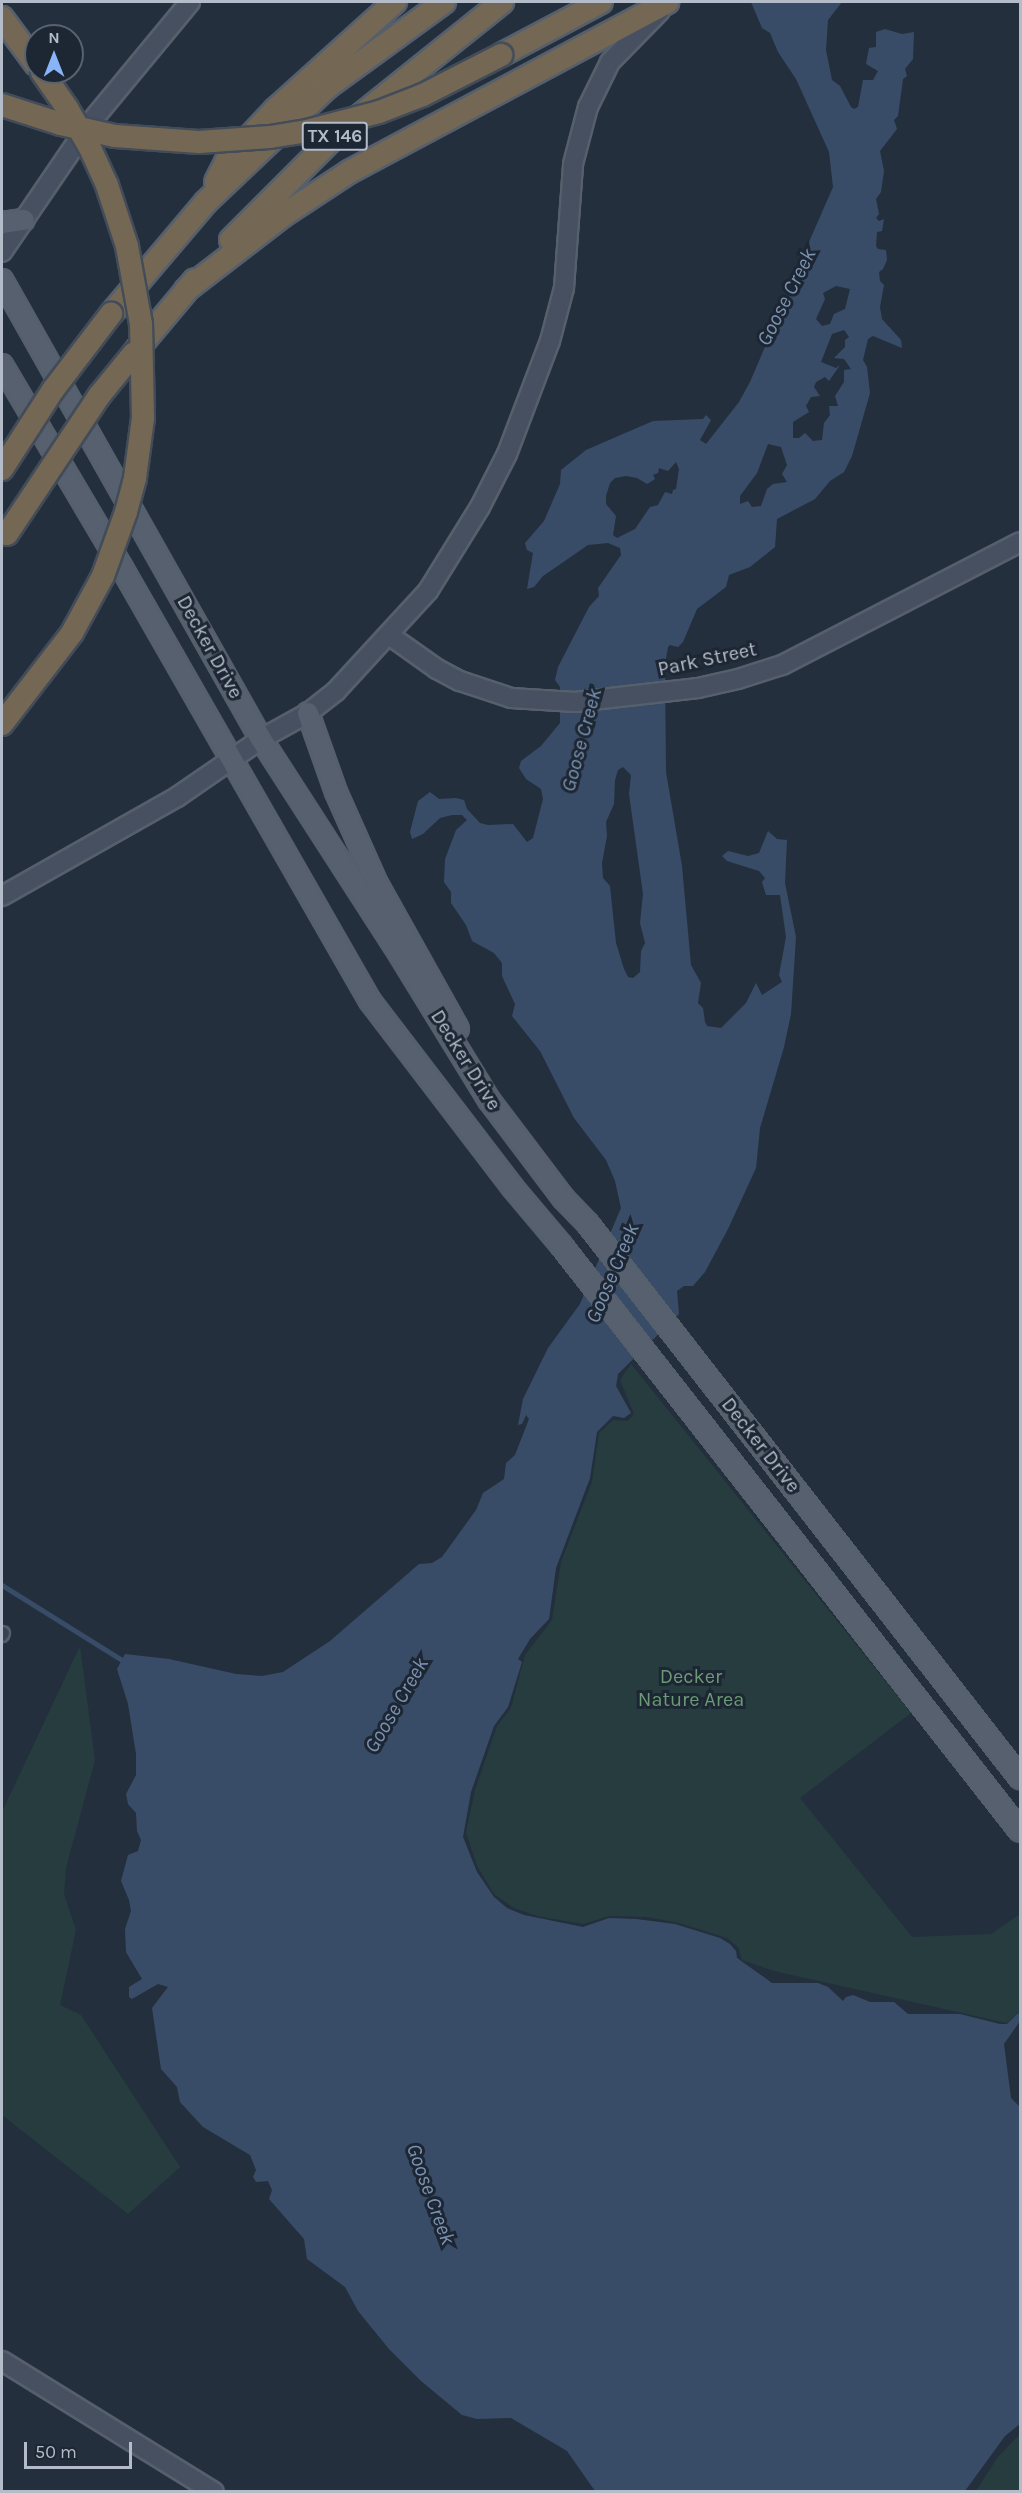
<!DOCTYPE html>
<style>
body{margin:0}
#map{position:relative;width:1022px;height:2493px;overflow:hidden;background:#242f3e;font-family:Karla,sans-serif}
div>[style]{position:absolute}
.green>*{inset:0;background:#263c3f}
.water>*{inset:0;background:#394c67}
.stream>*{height:4.5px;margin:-2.25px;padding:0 2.25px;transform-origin:2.25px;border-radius:2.25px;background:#394c67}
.roads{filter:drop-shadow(2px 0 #565f6c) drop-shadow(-2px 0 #565f6c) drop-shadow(0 2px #565f6c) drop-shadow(0 -2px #565f6c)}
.street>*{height:12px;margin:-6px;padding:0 6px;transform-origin:6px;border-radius:6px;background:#38414e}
.secondary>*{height:18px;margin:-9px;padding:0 9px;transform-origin:9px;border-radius:9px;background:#465061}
.primary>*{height:20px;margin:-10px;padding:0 10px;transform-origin:10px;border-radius:10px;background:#56606e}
.highway>*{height:22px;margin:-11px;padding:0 11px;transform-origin:11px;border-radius:11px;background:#746855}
.bridges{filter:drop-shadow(2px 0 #434c59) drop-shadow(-2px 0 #434c59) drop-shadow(0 2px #434c59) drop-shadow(0 -2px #434c59)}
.highway-bridge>*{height:22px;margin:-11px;padding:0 11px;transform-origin:11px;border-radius:11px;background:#746855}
span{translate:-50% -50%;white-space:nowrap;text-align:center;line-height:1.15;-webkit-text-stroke:6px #1d2633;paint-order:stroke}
.shield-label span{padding:2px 4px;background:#1d2633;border:2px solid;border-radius:4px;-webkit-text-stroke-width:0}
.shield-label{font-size:18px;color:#b4bcc9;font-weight:700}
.street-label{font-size:20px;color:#b4bcc9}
.park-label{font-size:20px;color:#6b9a76}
.water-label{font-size:21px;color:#7c92b1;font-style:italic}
.frame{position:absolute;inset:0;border:3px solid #b4bcc9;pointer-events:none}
.north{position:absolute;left:24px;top:24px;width:60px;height:60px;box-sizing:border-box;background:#1d2633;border:2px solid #59626f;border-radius:50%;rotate:0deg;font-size:16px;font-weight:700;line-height:24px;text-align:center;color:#b4bcc9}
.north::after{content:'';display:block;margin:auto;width:21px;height:27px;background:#8ab4f8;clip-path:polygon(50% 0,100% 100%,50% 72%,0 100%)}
.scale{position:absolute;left:24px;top:2442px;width:108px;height:27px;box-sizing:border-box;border:3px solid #b4bcc9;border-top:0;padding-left:8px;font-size:18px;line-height:21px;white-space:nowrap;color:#b4bcc9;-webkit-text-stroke:4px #1d2633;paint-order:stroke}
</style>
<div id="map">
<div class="green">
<i style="clip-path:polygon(631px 1364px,911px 1713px,800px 1798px,912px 1937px,991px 1934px,1020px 1914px,1020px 2014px,1018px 2012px,1007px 2023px,774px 1971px,742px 1960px,738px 1947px,727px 1938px,679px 1923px,647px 1917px,609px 1916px,583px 1924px,537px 1916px,514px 1908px,494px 1894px,477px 1866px,466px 1832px,475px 1790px,497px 1726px,511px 1708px,525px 1655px,552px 1620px,561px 1562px,592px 1482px,599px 1433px,613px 1420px,628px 1421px,634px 1414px,620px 1380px)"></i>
<i style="clip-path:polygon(80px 1646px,95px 1760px,66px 1868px,64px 1894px,76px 1930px,60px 2005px,81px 2015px,180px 2167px,128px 2214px,2px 2115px,2px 1812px)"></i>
<i style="clip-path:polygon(1020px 2434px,1020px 2491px,976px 2491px,997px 2458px)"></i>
</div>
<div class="water">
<i style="clip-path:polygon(evenodd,751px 2px,842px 2px,828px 20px,826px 50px,832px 80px,840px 86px,851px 107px,854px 109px,858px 107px,863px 80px,873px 80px,878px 71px,866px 64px,869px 48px,876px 47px,876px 32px,885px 29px,902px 34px,914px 32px,913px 59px,905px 69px,907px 76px,903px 79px,898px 116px,894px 120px,897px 129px,880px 151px,884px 171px,881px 192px,876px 199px,879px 214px,876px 218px,879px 221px,884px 219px,882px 231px,877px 232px,876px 246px,878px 249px,886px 250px,887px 260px,883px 269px,879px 272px,880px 281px,884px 285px,880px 307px,882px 319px,901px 340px,902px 348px,873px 336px,868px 339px,863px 360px,867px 367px,870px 393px,852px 456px,844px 472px,830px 481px,815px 499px,777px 519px,775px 547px,750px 567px,729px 575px,726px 587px,697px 609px,683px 642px,678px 647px,670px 645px,668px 647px,665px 665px,666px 772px,682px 866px,691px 965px,701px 983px,698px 1003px,703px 1008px,705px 1022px,707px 1026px,721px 1028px,746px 1003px,756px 983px,762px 995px,782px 982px,779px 975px,786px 937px,780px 895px,766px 895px,762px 882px,765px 878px,759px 871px,727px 861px,722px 856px,728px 851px,748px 856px,759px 853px,768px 831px,777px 839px,787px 840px,785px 883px,796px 937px,791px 1014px,784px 1047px,760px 1128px,756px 1168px,728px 1229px,705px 1272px,693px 1286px,684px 1286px,677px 1291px,679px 1314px,618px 1374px,616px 1386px,631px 1413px,624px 1418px,613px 1416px,597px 1432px,590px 1478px,556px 1568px,549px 1619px,530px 1639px,518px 1659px,522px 1662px,508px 1707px,494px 1726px,471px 1792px,463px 1837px,477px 1872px,494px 1897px,507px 1908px,524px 1915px,583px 1927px,609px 1918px,636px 1919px,675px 1924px,720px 1938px,730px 1944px,736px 1951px,737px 1958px,772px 1983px,818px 1983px,828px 1987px,843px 2001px,846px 1997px,853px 1995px,870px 2002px,894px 2002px,908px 2014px,960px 2014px,1000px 2024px,1007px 2024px,1018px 2013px,1020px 2015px,1020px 2021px,1004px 2044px,1011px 2098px,1020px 2107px,1020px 2424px,1005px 2436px,965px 2491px,595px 2491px,567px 2451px,511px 2418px,477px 2419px,462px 2415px,421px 2381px,389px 2349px,358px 2311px,345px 2287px,307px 2259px,304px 2239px,269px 2199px,272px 2190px,268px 2181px,256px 2182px,253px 2177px,256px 2170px,250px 2155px,203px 2127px,180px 2102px,177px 2087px,161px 2069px,152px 2008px,168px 1987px,158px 1984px,132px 1999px,129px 1997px,129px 1987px,142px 1979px,126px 1952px,125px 1929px,131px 1911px,129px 1900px,121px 1881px,128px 1855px,138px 1851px,141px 1840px,137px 1831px,136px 1813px,128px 1804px,126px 1794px,136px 1775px,136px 1754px,128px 1704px,117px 1669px,125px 1654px,169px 1659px,236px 1674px,262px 1676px,283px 1672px,330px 1641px,419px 1564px,432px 1563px,442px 1557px,476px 1510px,483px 1493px,504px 1479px,506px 1463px,515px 1455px,529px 1419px,526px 1415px,522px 1424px,518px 1425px,523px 1399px,548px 1348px,580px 1304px,621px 1208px,615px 1181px,606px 1160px,574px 1118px,540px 1051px,512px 1016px,515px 1004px,502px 976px,502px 963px,494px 953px,472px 941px,466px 925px,451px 903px,451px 892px,444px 882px,445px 859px,456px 830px,467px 820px,462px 815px,452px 815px,440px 818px,423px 834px,412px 839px,410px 832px,418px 801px,430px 792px,439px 799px,456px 798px,464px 800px,467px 809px,480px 823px,488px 825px,513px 824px,527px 842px,533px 838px,543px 799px,541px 789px,526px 779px,519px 768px,521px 761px,541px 746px,560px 723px,560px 687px,555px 680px,558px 667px,589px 607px,599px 596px,598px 588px,621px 555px,620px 548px,608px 543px,588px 545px,543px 576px,534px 587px,527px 589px,533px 553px,527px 550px,525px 543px,544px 521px,560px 484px,561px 470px,586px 450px,653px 421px,703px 419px,706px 415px,711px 420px,700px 440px,706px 444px,739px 402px,750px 382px,782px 307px,809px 261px,809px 242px,833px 187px,829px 152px,796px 79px,778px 52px,770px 33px,762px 28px,751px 2px,836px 286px,850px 289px,845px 309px,834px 314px,830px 324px,822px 326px,816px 319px,825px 299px,823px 293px,836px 286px,751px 2px,844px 330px,849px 337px,845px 340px,845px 347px,834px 358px,844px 359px,851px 369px,844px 370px,844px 382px,835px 396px,838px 406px,829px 406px,830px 415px,824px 423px,822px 440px,813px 441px,805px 433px,799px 438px,793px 438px,793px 422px,809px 412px,806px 406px,811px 397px,820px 396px,814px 387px,816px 382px,825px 377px,829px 381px,840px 365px,836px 368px,821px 362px,832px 334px,844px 330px,751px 2px,768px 444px,781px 447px,787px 465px,782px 474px,787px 482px,773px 484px,767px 489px,761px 506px,752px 507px,748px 501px,740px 504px,740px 496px,757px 473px,768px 444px,751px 2px,676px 462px,679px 469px,676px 489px,673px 490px,672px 494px,665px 492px,658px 505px,650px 507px,635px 529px,617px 538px,613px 535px,616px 516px,606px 504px,606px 496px,610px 483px,615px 478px,626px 476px,637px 478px,647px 484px,655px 479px,653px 475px,658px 473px,659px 468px,668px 471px,676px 462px,751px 2px,623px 767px,631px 775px,629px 794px,643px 894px,640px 923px,645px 943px,641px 951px,640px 972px,633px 978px,628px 977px,624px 969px,616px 943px,610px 886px,603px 878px,602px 863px,607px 836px,606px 822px,614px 804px,615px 780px,618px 770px,623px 767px)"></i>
</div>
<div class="stream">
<i style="left:2px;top:1585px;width:142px;rotate:32deg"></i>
</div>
<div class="roads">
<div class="street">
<i style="left:2px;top:1635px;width:2px;rotate:-63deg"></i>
</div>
<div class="secondary">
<i style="left:2px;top:252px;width:156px;rotate:-55.7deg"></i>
<i style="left:90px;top:123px;width:157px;rotate:-50.4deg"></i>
<i style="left:389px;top:635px;width:59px;rotate:35.3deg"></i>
<i style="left:437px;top:669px;width:26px;rotate:28deg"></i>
<i style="left:460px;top:681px;width:54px;rotate:18.4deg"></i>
<i style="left:511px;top:698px;width:64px;rotate:3.6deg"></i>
<i style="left:575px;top:702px;width:124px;rotate:-6.5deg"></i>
<i style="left:698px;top:688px;width:41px;rotate:-12.7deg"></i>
<i style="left:738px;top:679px;width:46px;rotate:-17.7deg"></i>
<i style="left:782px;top:665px;width:268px;rotate:-27.3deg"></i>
<i style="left:2px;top:896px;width:201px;rotate:-29.5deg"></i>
<i style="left:177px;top:797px;width:102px;rotate:-34.6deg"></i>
<i style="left:261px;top:739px;width:54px;rotate:-29deg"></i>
<i style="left:308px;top:713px;width:36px;rotate:-38deg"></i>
<i style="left:336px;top:691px;width:136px;rotate:-47.4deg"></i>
<i style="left:428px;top:591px;width:99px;rotate:-58.2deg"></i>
<i style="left:480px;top:507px;width:59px;rotate:-63deg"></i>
<i style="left:507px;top:454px;width:121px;rotate:-69.2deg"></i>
<i style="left:550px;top:341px;width:55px;rotate:-75.2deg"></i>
<i style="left:564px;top:288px;width:124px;rotate:-85.8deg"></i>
<i style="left:573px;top:164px;width:59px;rotate:-75.3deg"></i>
<i style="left:588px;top:107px;width:50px;rotate:-63.9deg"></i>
<i style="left:610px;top:62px;width:71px;rotate:-45.6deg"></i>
<i style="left:2px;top:2361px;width:249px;rotate:31.7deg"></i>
</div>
<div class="primary">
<i style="left:2px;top:223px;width:22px;rotate:-8deg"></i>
<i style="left:2px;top:280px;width:527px;rotate:60.57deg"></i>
<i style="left:261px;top:739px;width:245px;rotate:57.2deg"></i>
<i style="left:394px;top:945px;width:182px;rotate:58.5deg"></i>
<i style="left:489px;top:1100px;width:123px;rotate:52.9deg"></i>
<i style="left:563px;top:1198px;width:36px;rotate:46deg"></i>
<i style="left:588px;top:1224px;width:703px;rotate:52.05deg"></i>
<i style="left:2px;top:365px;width:236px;rotate:59.4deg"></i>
<i style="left:122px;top:568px;width:499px;rotate:60.2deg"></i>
<i style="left:370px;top:1001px;width:235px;rotate:52.6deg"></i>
<i style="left:513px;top:1188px;width:75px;rotate:49.9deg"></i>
<i style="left:561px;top:1245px;width:744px;rotate:51.93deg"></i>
<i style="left:308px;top:713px;width:84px;rotate:70.5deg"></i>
<i style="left:336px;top:792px;width:101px;rotate:66deg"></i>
<i style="left:377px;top:884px;width:166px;rotate:60.8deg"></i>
</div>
<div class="highway">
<i style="left:2px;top:18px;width:57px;rotate:53.5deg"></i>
<i style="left:501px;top:55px;width:113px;rotate:-27.9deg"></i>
<i style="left:216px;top:182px;width:22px;rotate:-63deg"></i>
<i style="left:226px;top:162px;width:73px;rotate:-46.7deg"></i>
<i style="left:276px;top:109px;width:160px;rotate:-42deg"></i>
<i style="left:231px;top:240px;width:148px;rotate:-45deg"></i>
<i style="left:336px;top:135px;width:213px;rotate:-38.7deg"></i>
<i style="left:186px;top:290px;width:121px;rotate:-37.6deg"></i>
<i style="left:282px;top:216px;width:80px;rotate:-33.3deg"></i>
<i style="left:349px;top:172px;width:361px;rotate:-28.1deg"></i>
<i style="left:111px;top:314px;width:147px;rotate:-49.7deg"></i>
<i style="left:206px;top:202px;width:166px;rotate:-43.5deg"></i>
<i style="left:326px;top:88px;width:146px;rotate:-36.1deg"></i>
<i style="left:134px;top:353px;width:95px;rotate:-50.1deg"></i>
</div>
</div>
<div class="bridges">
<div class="highway-bridge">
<i style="left:2px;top:105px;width:62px;rotate:17.9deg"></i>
<i style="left:61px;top:124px;width:55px;rotate:12.5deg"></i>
<i style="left:115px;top:136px;width:84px;rotate:4.1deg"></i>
<i style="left:199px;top:142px;width:71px;rotate:-4deg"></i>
<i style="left:270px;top:137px;width:37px;rotate:-9deg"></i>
<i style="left:307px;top:131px;width:74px;rotate:-14.8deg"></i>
<i style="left:379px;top:112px;width:47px;rotate:-21.1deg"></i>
<i style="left:423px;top:95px;width:88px;rotate:-27.1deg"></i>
<i style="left:2px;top:469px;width:94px;rotate:-57.2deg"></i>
<i style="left:53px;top:390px;width:96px;rotate:-52.7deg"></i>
<i style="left:7px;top:534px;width:166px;rotate:-56.3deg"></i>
<i style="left:99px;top:396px;width:55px;rotate:-50.9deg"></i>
<i style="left:2px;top:724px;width:115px;rotate:-52.4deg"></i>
<i style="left:72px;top:633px;width:65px;rotate:-61.5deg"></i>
<i style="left:103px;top:576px;width:68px;rotate:-70.2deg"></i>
<i style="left:126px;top:512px;width:35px;rotate:-75deg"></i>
<i style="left:135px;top:478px;width:61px;rotate:-82.4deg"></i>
<i style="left:143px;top:418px;width:94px;rotate:-91.2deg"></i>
<i style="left:141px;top:324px;width:79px;rotate:-100.2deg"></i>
<i style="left:127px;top:246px;width:64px;rotate:-108.2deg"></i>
<i style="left:107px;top:185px;width:41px;rotate:-114.7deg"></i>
<i style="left:90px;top:148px;width:46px;rotate:-119.9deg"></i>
<i style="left:67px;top:108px;width:44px;rotate:-124.8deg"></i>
</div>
</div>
<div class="shield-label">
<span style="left:335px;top:136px">TX 146</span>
</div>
<div class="street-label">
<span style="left:210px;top:647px;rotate:61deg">Decker Drive</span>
<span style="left:707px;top:659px;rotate:-12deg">Park Street</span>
<span style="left:466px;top:1060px;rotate:58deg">Decker Drive</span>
<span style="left:761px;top:1445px;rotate:52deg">Decker Drive</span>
</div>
<div class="park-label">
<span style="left:691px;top:1688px">Decker<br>Nature Area</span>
</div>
<div class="water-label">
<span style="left:786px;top:297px;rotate:-63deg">Goose Creek</span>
<span style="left:581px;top:740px;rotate:-75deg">Goose Creek</span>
<span style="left:612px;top:1273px;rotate:-67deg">Goose Creek</span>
<span style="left:396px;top:1705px;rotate:-60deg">Goose Creek</span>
<span style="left:431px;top:2194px;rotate:70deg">Goose Creek</span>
</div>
<div class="frame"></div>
<div class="north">N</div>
<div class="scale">50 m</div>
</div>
